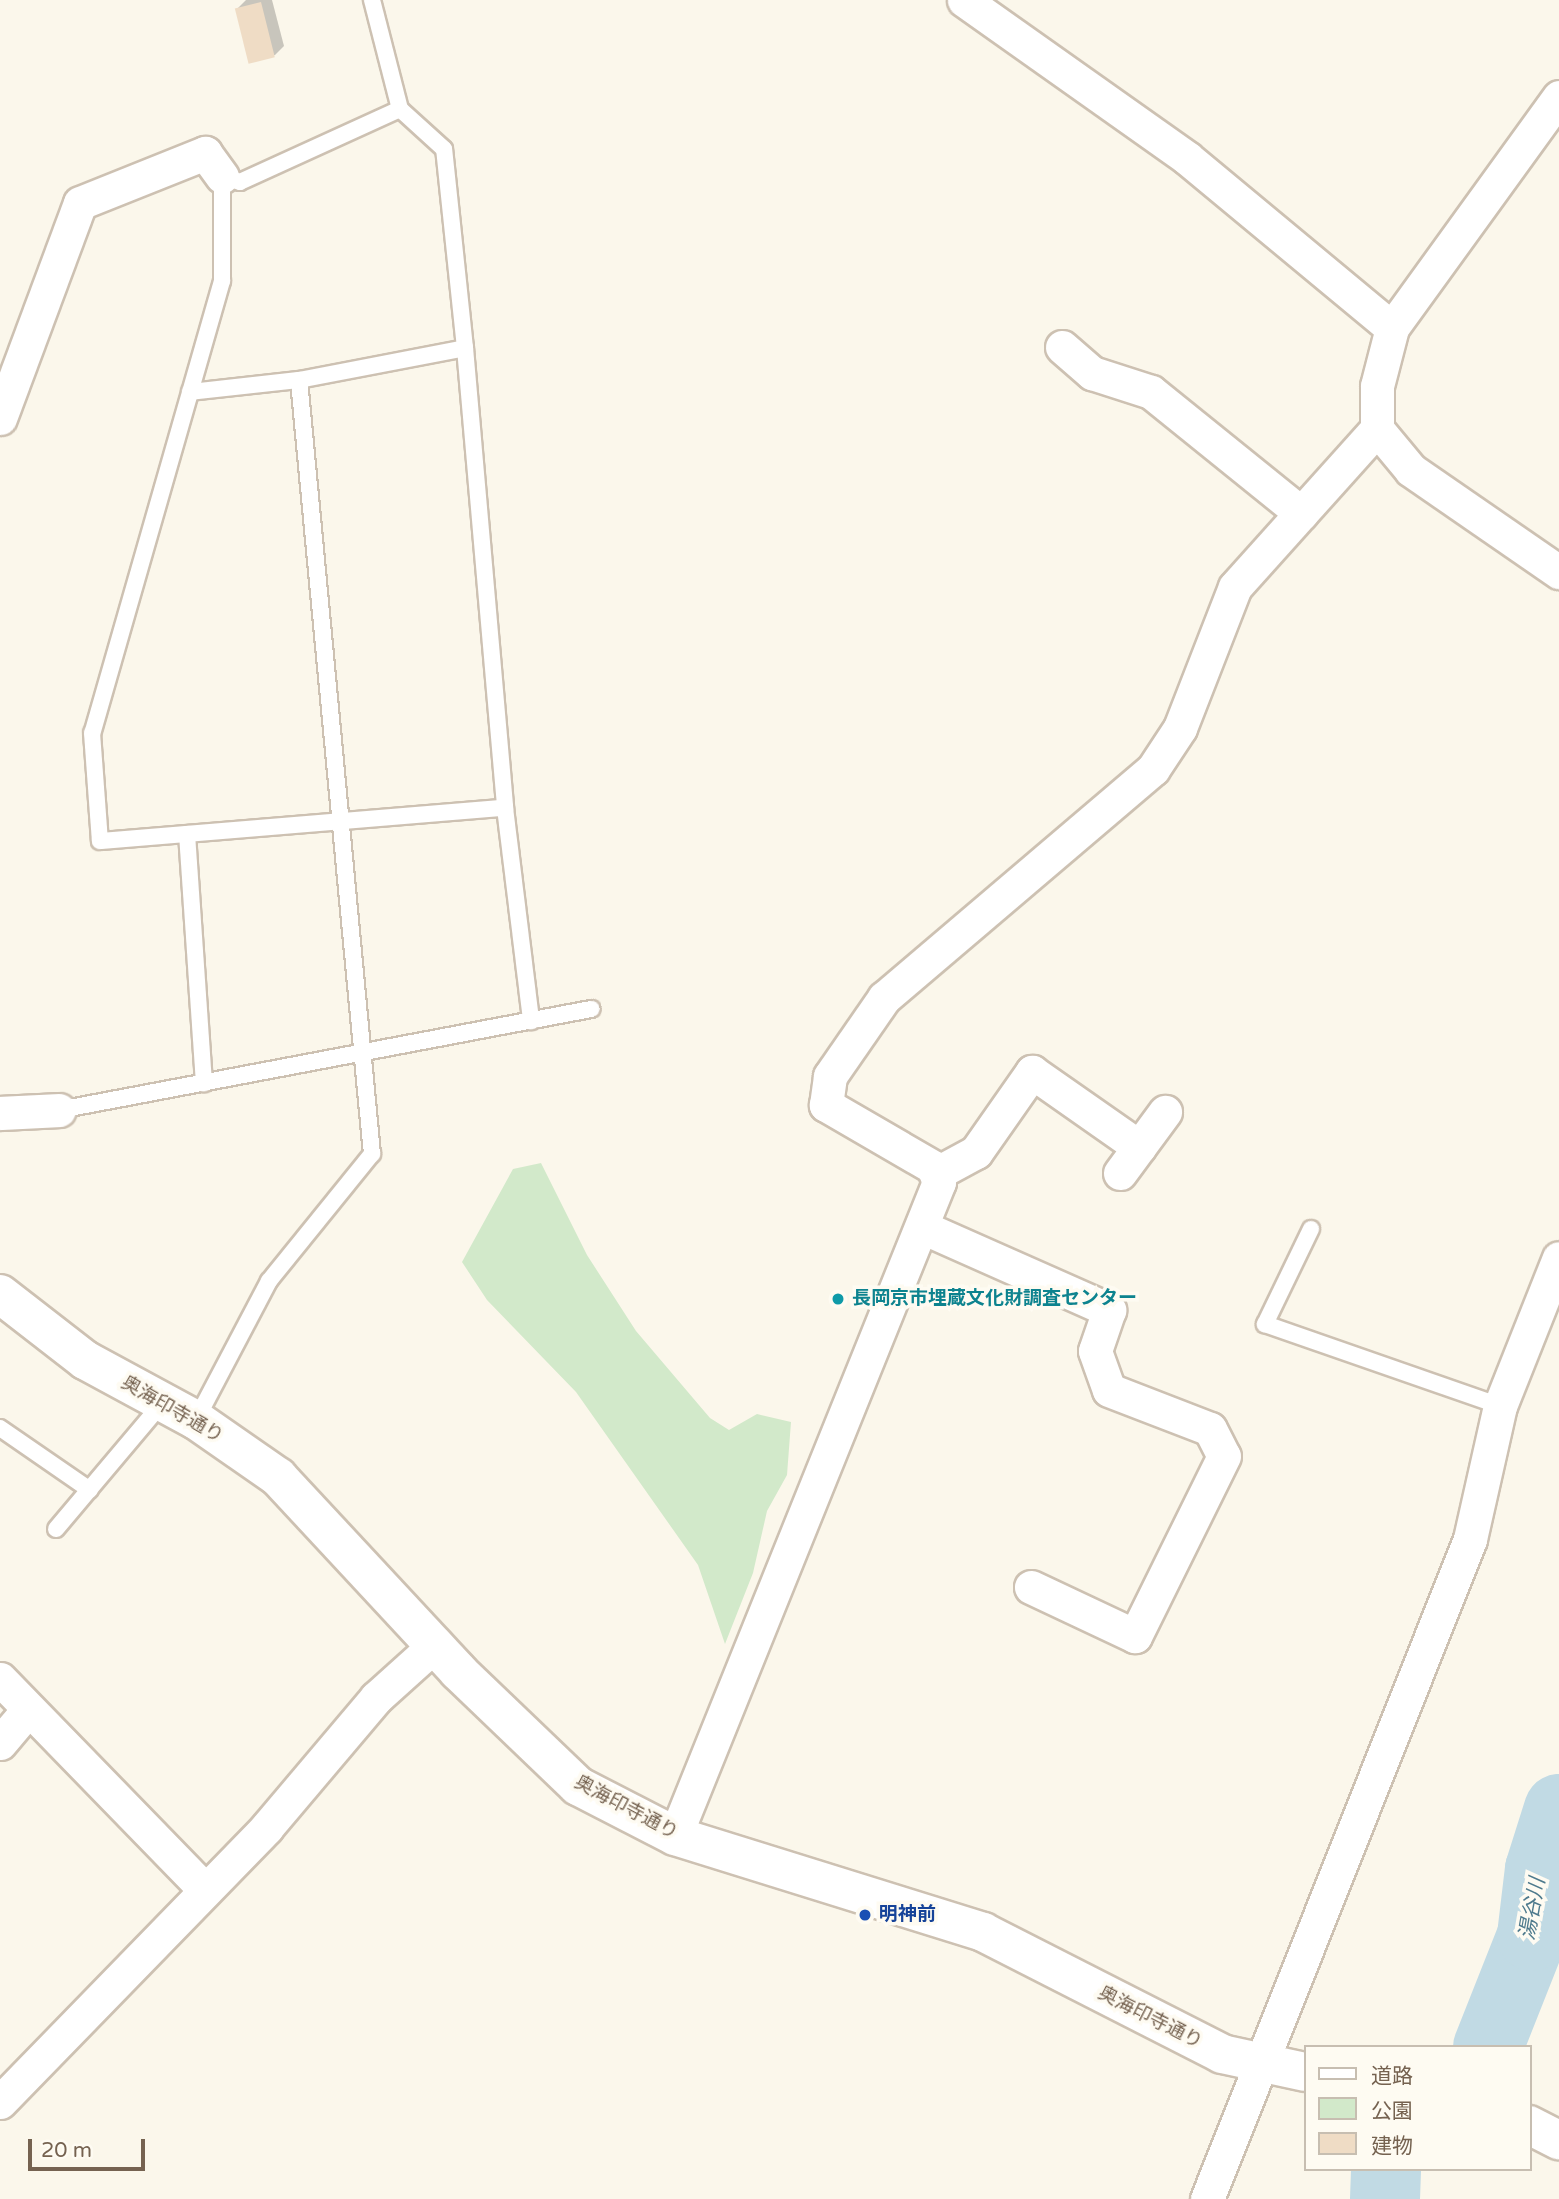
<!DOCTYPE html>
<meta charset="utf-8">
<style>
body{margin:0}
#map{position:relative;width:1559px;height:2199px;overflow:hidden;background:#fbf7eb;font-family:"Varela Round","Noto Sans JP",sans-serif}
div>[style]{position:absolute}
.green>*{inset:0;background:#d2e9ca}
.shadow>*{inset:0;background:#0003}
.river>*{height:70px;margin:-35px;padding:0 35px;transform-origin:35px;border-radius:35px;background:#c1dae4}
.building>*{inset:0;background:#efdcc5;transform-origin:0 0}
.roads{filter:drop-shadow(2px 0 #cdc1b2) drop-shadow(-2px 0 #cdc1b2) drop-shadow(0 2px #cdc1b2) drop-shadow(0 -2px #cdc1b2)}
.lane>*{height:16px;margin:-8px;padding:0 8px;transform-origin:8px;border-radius:8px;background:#fff}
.street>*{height:33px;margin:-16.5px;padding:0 16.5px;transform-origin:16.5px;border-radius:16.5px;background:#fff}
.secondary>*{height:38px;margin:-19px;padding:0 19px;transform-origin:19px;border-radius:19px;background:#fff}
.dots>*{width:19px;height:19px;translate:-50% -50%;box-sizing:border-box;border:4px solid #fefbf2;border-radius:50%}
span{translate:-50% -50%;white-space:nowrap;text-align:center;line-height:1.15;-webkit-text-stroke:7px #fefbf2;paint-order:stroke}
.culture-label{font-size:19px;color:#0d838f;font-weight:700}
.left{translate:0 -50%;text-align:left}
.street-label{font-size:19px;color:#756250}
.transit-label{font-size:19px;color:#164399;font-weight:700}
.water-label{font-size:21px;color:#4e7a8d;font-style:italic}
.legend{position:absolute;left:1304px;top:2045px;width:228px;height:126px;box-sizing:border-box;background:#fefbf2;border:2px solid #c7beb1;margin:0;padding:9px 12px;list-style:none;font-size:21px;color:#756250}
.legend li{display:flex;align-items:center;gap:14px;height:35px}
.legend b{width:35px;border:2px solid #c7beb1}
.scale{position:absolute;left:28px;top:2139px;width:117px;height:32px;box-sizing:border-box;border:4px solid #756250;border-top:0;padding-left:9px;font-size:21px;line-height:24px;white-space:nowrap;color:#756250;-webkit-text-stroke:5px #fefbf2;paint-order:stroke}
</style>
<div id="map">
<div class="green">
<i style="clip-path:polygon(541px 1163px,587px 1255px,636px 1331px,710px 1418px,729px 1430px,757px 1414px,791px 1422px,787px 1475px,767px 1511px,753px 1573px,725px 1644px,698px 1565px,576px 1392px,487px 1300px,462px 1262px,513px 1169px)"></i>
</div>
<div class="shadow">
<i style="clip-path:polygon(246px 0,272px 0,284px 46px,275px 55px,251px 61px,237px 9px)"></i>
</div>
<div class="river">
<i style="left:1488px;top:2047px;width:119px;rotate:-68.4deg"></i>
<i style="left:1532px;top:1936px;width:67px;rotate:-83.2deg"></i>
<i style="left:1540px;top:1869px;width:63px;rotate:-72.4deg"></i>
<i style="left:1385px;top:2199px;width:30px;rotate:-88deg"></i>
</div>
<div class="building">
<i style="left:261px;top:2px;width:57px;height:27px;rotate:76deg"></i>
</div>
<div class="roads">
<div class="lane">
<i style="left:400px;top:109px;width:176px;rotate:155.5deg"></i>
<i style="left:240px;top:182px;width:19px;rotate:-162deg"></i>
<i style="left:222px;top:176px;width:105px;rotate:90deg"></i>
<i style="left:222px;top:281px;width:470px;rotate:106deg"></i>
<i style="left:92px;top:733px;width:108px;rotate:85.8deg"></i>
<i style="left:100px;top:841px;width:406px;rotate:-4.7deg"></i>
<i style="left:465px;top:348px;width:462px;rotate:85deg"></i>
<i style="left:505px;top:808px;width:215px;rotate:83deg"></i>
<i style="left:190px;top:392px;width:110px;rotate:-6.3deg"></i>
<i style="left:187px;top:834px;width:250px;rotate:86.1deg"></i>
<i style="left:59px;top:1110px;width:542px;rotate:-10.75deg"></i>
<i style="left:1311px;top:1229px;width:106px;rotate:115.8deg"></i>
<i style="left:1265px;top:1324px;width:249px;rotate:19.2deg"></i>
<i style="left:196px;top:1420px;width:157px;rotate:-62.3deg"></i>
<i style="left:269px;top:1281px;width:164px;rotate:-51deg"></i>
<i style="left:372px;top:1154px;width:777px;rotate:-95.39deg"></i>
<i style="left:299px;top:380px;width:169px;rotate:-10.9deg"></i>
<i style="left:465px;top:348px;width:200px;rotate:-96deg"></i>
<i style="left:444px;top:149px;width:59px;rotate:-137.7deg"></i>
<i style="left:400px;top:109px;width:113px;rotate:-104.4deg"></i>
<i style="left:0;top:1428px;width:109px;rotate:34.6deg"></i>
<i style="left:56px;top:1529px;width:165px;rotate:-49.9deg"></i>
</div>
<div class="street">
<i style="left:964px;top:0;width:273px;rotate:35.3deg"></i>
<i style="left:1187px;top:158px;width:266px;rotate:39.7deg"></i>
<i style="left:1559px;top:97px;width:285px;rotate:125.9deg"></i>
<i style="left:1392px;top:328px;width:60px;rotate:104.5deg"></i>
<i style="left:1377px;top:386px;width:43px;rotate:90deg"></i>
<i style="left:1377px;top:429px;width:53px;rotate:50.3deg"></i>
<i style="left:1411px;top:470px;width:180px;rotate:34.6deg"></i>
<i style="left:1062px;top:347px;width:40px;rotate:41deg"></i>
<i style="left:1092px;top:373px;width:62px;rotate:17.9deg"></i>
<i style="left:1151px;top:392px;width:193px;rotate:38.9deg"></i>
<i style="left:0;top:418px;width:229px;rotate:-69.6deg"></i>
<i style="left:80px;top:203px;width:135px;rotate:-21.8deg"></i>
<i style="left:205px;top:153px;width:29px;rotate:54deg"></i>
<i style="left:0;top:1113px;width:59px;rotate:-2.9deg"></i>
<i style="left:939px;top:1172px;width:42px;rotate:-28.4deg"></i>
<i style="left:976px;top:1152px;width:98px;rotate:-55deg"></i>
<i style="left:1032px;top:1072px;width:131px;rotate:35deg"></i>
<i style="left:1120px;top:1173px;width:76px;rotate:-53.6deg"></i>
<i style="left:922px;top:1227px;width:205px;rotate:23.9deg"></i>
<i style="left:1109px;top:1310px;width:43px;rotate:108.9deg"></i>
<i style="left:1095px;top:1351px;width:41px;rotate:70.3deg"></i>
<i style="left:1109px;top:1390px;width:108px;rotate:21.1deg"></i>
<i style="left:1210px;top:1429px;width:30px;rotate:63deg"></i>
<i style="left:1224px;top:1456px;width:201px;rotate:116.3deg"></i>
<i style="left:1135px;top:1636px;width:115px;rotate:-154.8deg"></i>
<i style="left:0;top:1679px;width:294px;rotate:45.8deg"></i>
<i style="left:0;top:1743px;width:42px;rotate:-49.8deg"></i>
<i style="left:675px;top:1836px;width:705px;rotate:-68.02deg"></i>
<i style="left:939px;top:1182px;width:16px;rotate:-112deg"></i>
<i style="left:933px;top:1167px;width:124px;rotate:-149.9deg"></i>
<i style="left:826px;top:1105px;width:29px;rotate:-82deg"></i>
<i style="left:830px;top:1076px;width:95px;rotate:-55.3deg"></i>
<i style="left:884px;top:998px;width:353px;rotate:-40.4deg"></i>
<i style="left:1153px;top:769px;width:49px;rotate:-56.6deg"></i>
<i style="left:1180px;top:728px;width:151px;rotate:-68.7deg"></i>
<i style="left:1235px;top:587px;width:212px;rotate:-48.1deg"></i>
<i style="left:0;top:2102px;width:383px;rotate:-45.8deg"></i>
<i style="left:267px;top:1827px;width:169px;rotate:-49.8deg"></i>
<i style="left:376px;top:1698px;width:81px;rotate:-42deg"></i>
<i style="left:1207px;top:2199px;width:710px;rotate:-68.27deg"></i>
<i style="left:1470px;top:1539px;width:136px;rotate:-77.3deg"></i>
<i style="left:1500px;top:1406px;width:159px;rotate:-68.3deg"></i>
</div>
<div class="secondary">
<i style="left:0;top:1294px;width:108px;rotate:37.8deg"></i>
<i style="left:85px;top:1360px;width:126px;rotate:28.4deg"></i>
<i style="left:196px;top:1420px;width:100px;rotate:34.8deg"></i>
<i style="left:278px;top:1477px;width:265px;rotate:47.1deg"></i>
<i style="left:458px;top:1671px;width:166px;rotate:43.8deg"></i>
<i style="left:578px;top:1786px;width:109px;rotate:27.3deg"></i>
<i style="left:675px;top:1836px;width:323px;rotate:17.3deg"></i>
<i style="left:983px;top:1932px;width:268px;rotate:27deg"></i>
<i style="left:1222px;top:2054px;width:85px;rotate:12.2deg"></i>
<i style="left:1529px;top:2125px;width:34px;rotate:27deg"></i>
</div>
</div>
<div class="dots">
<i style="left:838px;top:1299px;background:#0f9aa8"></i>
<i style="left:865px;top:1915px;background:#1a4fb4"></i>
</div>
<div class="culture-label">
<span class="left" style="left:852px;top:1299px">長岡京市埋蔵文化財調査センター</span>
</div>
<div class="street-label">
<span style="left:172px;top:1410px;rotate:30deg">奥海印寺通り</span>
<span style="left:626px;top:1808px;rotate:28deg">奥海印寺通り</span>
<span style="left:1150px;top:2018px;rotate:27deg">奥海印寺通り</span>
</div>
<div class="transit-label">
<span class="left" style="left:879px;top:1915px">明神前</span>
</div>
<div class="water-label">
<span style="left:1533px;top:1909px;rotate:-80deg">湯谷川</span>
</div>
<ul class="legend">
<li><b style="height:9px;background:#fff"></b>道路</li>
<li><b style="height:19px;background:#d2e9ca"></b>公園</li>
<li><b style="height:19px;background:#efdcc5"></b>建物</li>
</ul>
<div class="scale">20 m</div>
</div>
